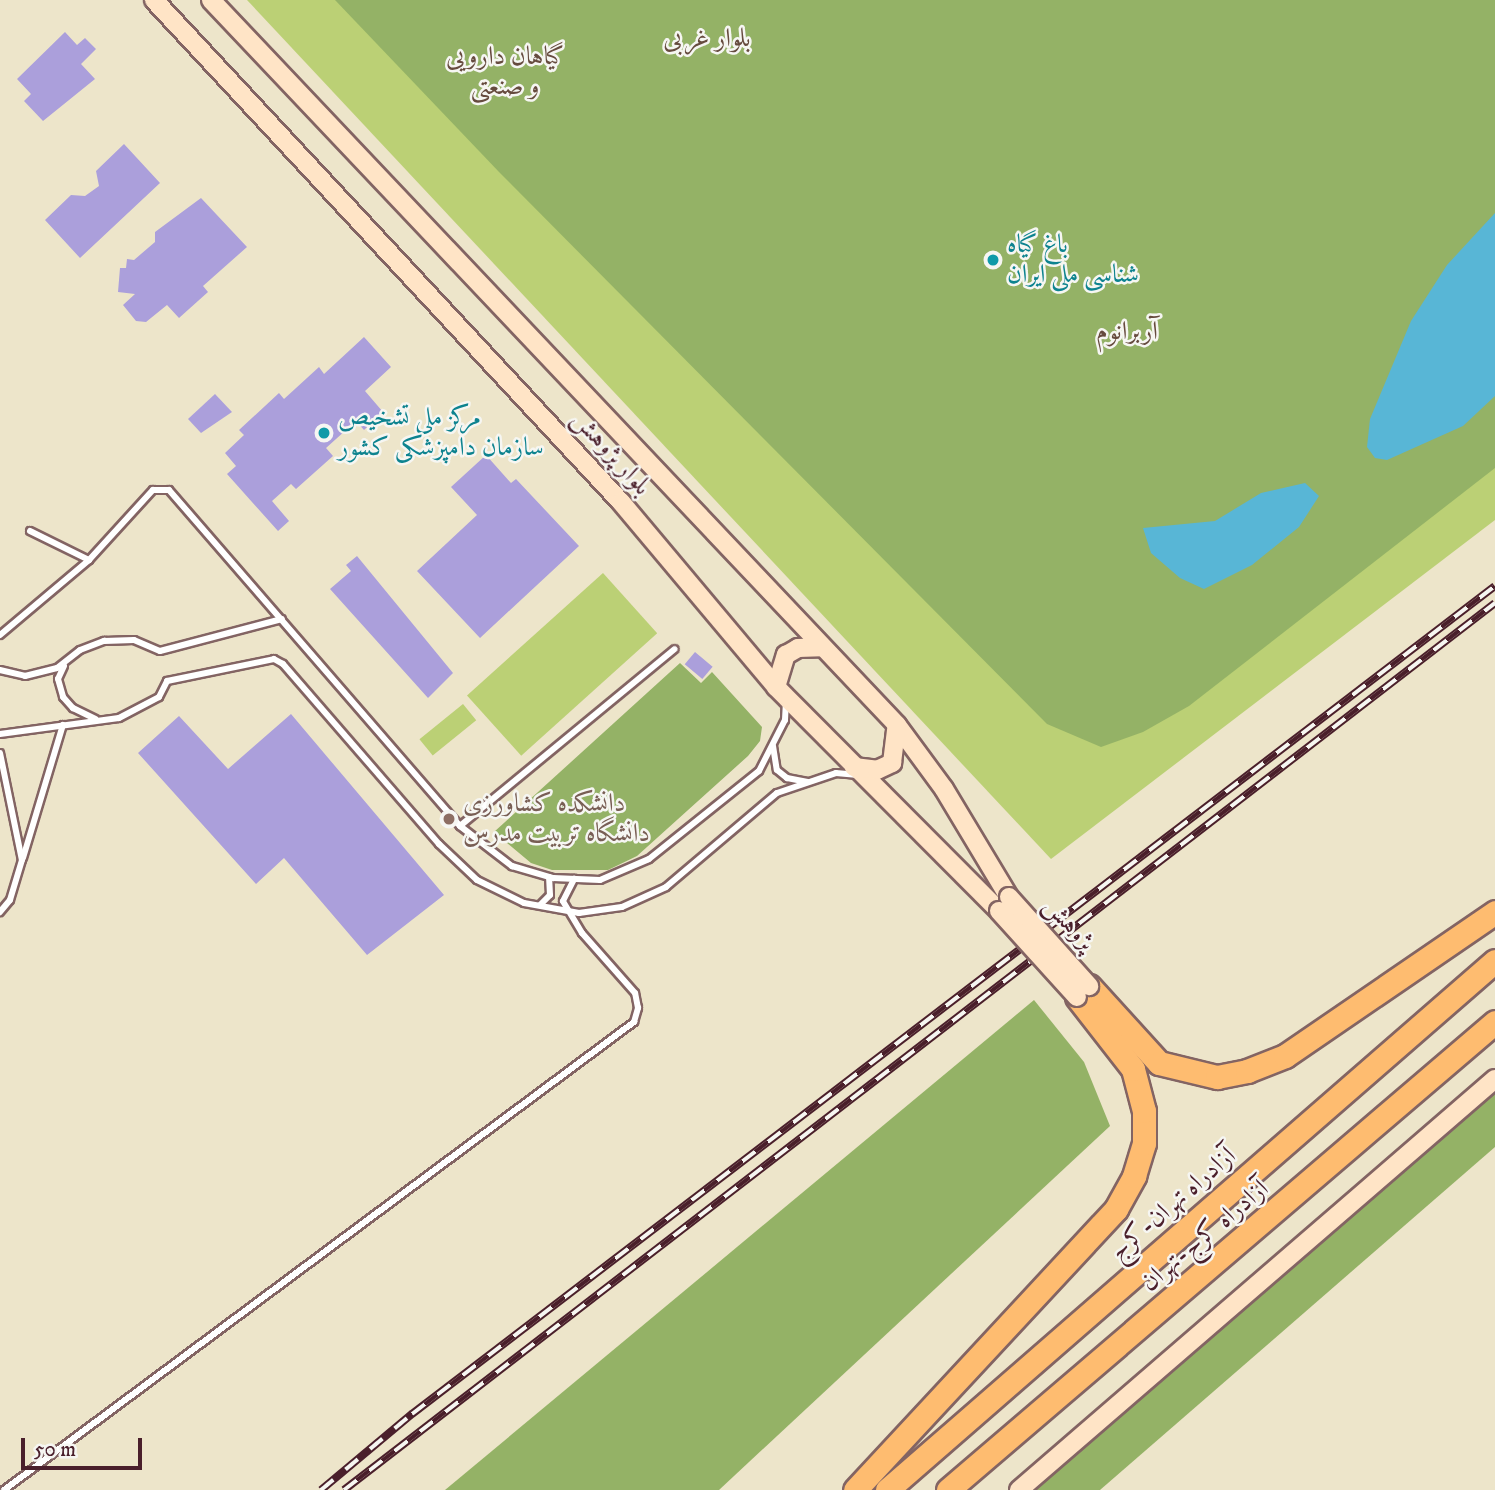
<!DOCTYPE html>
<meta charset="utf-8">
<style>
body{margin:0}
#map{position:relative;width:1495px;height:1490px;overflow:hidden;background:#ede5ca;font-family:"IM FELL DW Pica",Amiri,serif}
div>[style]{position:absolute}
.green>*{inset:0;background:#bbd075;transform-origin:0 0}
.forest>*{inset:0;background:#94b266}
.water>*{inset:0;background:#58b6d6}
.building>*{inset:0;background:#ab9fdb;transform-origin:0 0}
.roads{filter:drop-shadow(2px 0 #836463) drop-shadow(-2px 0 #836463) drop-shadow(0 2px #836463) drop-shadow(0 -2px #836463)}
.lane>*{height:6px;margin:-3px;padding:0 3px;transform-origin:3px;border-radius:3px;background:#fff}
.secondary>*{height:18px;margin:-9px;padding:0 9px;transform-origin:9px;border-radius:9px;background:#ffe4c6}
.highway>*{height:23px;margin:-11.5px;padding:0 11.5px;transform-origin:11.5px;border-radius:11.5px;background:#febc70}
.rail>*{height:8px;margin-top:-4px;transform-origin:0;background:repeating-linear-gradient(90deg,#f6f6f2 0 16px,#4a1f2b 0 32px);box-sizing:border-box;border-block:2px solid #4a1f2b}
.bridges{filter:drop-shadow(2px 0 #836463) drop-shadow(-2px 0 #836463) drop-shadow(0 2px #836463) drop-shadow(0 -2px #836463)}
.secondary-bridge>*{height:18px;margin:-9px;padding:0 9px;transform-origin:9px;border-radius:9px;background:#ffe4c6}
.dots>*{width:19px;height:19px;translate:-50% -50%;box-sizing:border-box;border:4px solid #f6f6f2;border-radius:50%}
span{translate:-50% -50%;white-space:nowrap;text-align:center;line-height:1.15;-webkit-text-stroke:5px #f6f6f2;paint-order:stroke}
.park-label{font-size:26px;color:#664b3e}
.culture-label{font-size:26px;color:#0d838f}
.left{translate:0 -50%;text-align:left}
.street-label{font-size:26px;color:#4a1f2b}
.education-label{font-size:26px;color:#785e54}
.scale{position:absolute;left:21px;top:1438px;width:121px;height:32px;box-sizing:border-box;border:4px solid #4a1f2b;border-top:0;padding-left:9px;font-size:21px;line-height:24px;white-space:nowrap;color:#4a1f2b;-webkit-text-stroke:5px #f6f6f2;paint-order:stroke}
</style>
<div id="map">
<div class="green">
<i style="clip-path:polygon(247px 0,1495px 0,1495px 520px,1051px 859px)"></i>
<i style="left:603px;top:573px;width:81px;height:183px;rotate:48deg"></i>
<i style="left:463px;top:704px;width:21px;height:56px;rotate:51deg"></i>
</div>
<div class="forest">
<i style="clip-path:polygon(335px 0,1495px 0,1495px 468px,1189px 706px,1143px 732px,1101px 747px,1047px 724px,500px 173px)"></i>
<i style="clip-path:polygon(680px 663px,701px 683px,712px 672px,762px 727px,760px 741px,748px 756px,637px 856px,608px 870px,552px 870px,531px 863px,494px 832px)"></i>
<i style="clip-path:polygon(1034px 1000px,1084px 1062px,1110px 1126px,719px 1490px,445px 1490px)"></i>
<i style="clip-path:polygon(1495px 1092px,1495px 1147px,1100px 1490px,1033px 1490px)"></i>
</div>
<div class="water">
<i style="clip-path:polygon(1495px 213px,1495px 396px,1463px 426px,1387px 460px,1375px 458px,1367px 447px,1370px 419px,1411px 321px,1447px 265px)"></i>
<i style="clip-path:polygon(1305px 483px,1319px 496px,1299px 527px,1252px 565px,1204px 589px,1180px 578px,1151px 553px,1143px 528px,1215px 521px,1261px 493px)"></i>
</div>
<div class="building">
<i style="clip-path:polygon(65px 32px,77px 45px,85px 38px,96px 49px,81px 64px,95px 79px,43px 121px,24px 101px,31px 94px,17px 79px)"></i>
<i style="clip-path:polygon(124px 144px,160px 183px,80px 258px,45px 220px,71px 195px,85px 196px,99px 186px,96px 171px)"></i>
<i style="clip-path:polygon(201px 198px,247px 247px,203px 286px,208px 292px,179px 318px,167px 305px,146px 322px,136px 321px,123px 305px,135px 294px,118px 292px,120px 268px,126px 268px,127px 259px,134px 260px,155px 242px,155px 232px)"></i>
<i style="clip-path:polygon(364px 337px,391px 367px,365px 391px,383px 412px,364px 430px,356px 421px,326px 448px,333px 456px,296px 489px,291px 484px,272px 501px,289px 521px,278px 531px,227px 474px,236px 466px,225px 453px,244px 435px,239px 430px,279px 393px,284px 399px,319px 367px,324px 374px)"></i>
<i style="clip-path:polygon(215px 394px,232px 412px,201px 433px,188px 419px)"></i>
<i style="clip-path:polygon(486px 455px,511px 483px,516px 479px,579px 546px,480px 638px,417px 571px,477px 515px,451px 487px)"></i>
<i style="clip-path:polygon(357px 556px,453px 673px,428px 698px,330px 589px,351px 571px,346px 565px)"></i>
<i style="left:695px;top:652px;width:23px;height:16px;rotate:40deg"></i>
<i style="clip-path:polygon(291px 714px,444px 895px,367px 955px,284px 858px,256px 884px,138px 753px,179px 716px,228px 769px)"></i>
</div>
<div class="roads">
<div class="lane">
<i style="left:30px;top:531px;width:66px;rotate:26.2deg"></i>
<i style="left:0;top:635px;width:116px;rotate:-40.1deg"></i>
<i style="left:89px;top:560px;width:95px;rotate:-47.6deg"></i>
<i style="left:153px;top:490px;width:16px"></i>
<i style="left:169px;top:490px;width:444px;rotate:49.1deg"></i>
<i style="left:460px;top:826px;width:66px;rotate:37.6deg"></i>
<i style="left:512px;top:866px;width:43px;rotate:16.3deg"></i>
<i style="left:553px;top:878px;width:47px;rotate:2.4deg"></i>
<i style="left:600px;top:880px;width:53px;rotate:-23.2deg"></i>
<i style="left:649px;top:859px;width:141px;rotate:-38.7deg"></i>
<i style="left:759px;top:771px;width:57px;rotate:-63deg"></i>
<i style="left:785px;top:720px;width:18px;rotate:-87deg"></i>
<i style="left:64px;top:666px;width:14px;rotate:115deg"></i>
<i style="left:58px;top:679px;width:19px;rotate:74deg"></i>
<i style="left:63px;top:697px;width:15px;rotate:48deg"></i>
<i style="left:73px;top:708px;width:25px;rotate:26deg"></i>
<i style="left:0;top:670px;width:26px;rotate:13deg"></i>
<i style="left:25px;top:676px;width:33px;rotate:-14deg"></i>
<i style="left:57px;top:668px;width:29px;rotate:-38deg"></i>
<i style="left:80px;top:650px;width:26px;rotate:-21deg"></i>
<i style="left:104px;top:641px;width:30px;rotate:-2deg"></i>
<i style="left:134px;top:640px;width:28px;rotate:23deg"></i>
<i style="left:160px;top:651px;width:126px;rotate:-14.7deg"></i>
<i style="left:0;top:734px;width:120px;rotate:-7.7deg"></i>
<i style="left:119px;top:718px;width:45px;rotate:-27.7deg"></i>
<i style="left:159px;top:697px;width:18px;rotate:-63deg"></i>
<i style="left:167px;top:681px;width:109px;rotate:-11.6deg"></i>
<i style="left:274px;top:659px;width:10px;rotate:29deg"></i>
<i style="left:283px;top:664px;width:238px;rotate:49.1deg"></i>
<i style="left:439px;top:844px;width:52px;rotate:43.5deg"></i>
<i style="left:477px;top:880px;width:52px;rotate:26.1deg"></i>
<i style="left:524px;top:903px;width:56px;rotate:10.3deg"></i>
<i style="left:579px;top:913px;width:43px;rotate:-7.9deg"></i>
<i style="left:622px;top:907px;width:48px;rotate:-24.4deg"></i>
<i style="left:666px;top:887px;width:145px;rotate:-40.3deg"></i>
<i style="left:777px;top:793px;width:62px;rotate:-18.7deg"></i>
<i style="left:836px;top:773px;width:22px;rotate:5deg"></i>
<i style="left:773px;top:746px;width:24px;rotate:81deg"></i>
<i style="left:777px;top:770px;width:13px;rotate:39deg"></i>
<i style="left:787px;top:778px;width:21px;rotate:11deg"></i>
<i style="left:0;top:753px;width:109px;rotate:78.4deg"></i>
<i style="left:22px;top:860px;width:42px;rotate:106.7deg"></i>
<i style="left:10px;top:900px;width:16px;rotate:130deg"></i>
<i style="left:460px;top:826px;width:278px;rotate:-39.5deg"></i>
<i style="left:23px;top:858px;width:139px;rotate:-73.3deg"></i>
<i style="left:540px;top:905px;width:14px;rotate:-45deg"></i>
<i style="left:550px;top:895px;width:18px;rotate:-93deg"></i>
<i style="left:4px;top:1490px;width:785px;rotate:-36.61deg"></i>
<i style="left:634px;top:1022px;width:15px;rotate:-74deg"></i>
<i style="left:638px;top:1008px;width:15px;rotate:-101deg"></i>
<i style="left:635px;top:993px;width:80px;rotate:-131.5deg"></i>
<i style="left:582px;top:933px;width:37px;rotate:-121deg"></i>
<i style="left:563px;top:901px;width:25px;rotate:-63deg"></i>
</div>
<div class="secondary">
<i style="left:154px;top:0;width:686px;rotate:47.07deg"></i>
<i style="left:621px;top:502px;width:241px;rotate:50deg"></i>
<i style="left:776px;top:687px;width:316px;rotate:45.1deg"></i>
<i style="left:211px;top:0;width:998px;rotate:46.58deg"></i>
<i style="left:897px;top:725px;width:79px;rotate:53.7deg"></i>
<i style="left:944px;top:789px;width:126px;rotate:59deg"></i>
<i style="left:776px;top:687px;width:34px;rotate:-73deg"></i>
<i style="left:786px;top:655px;width:14px;rotate:-30deg"></i>
<i style="left:798px;top:648px;width:23px;rotate:-2deg"></i>
<i style="left:854px;top:767px;width:23px;rotate:7deg"></i>
<i style="left:877px;top:770px;width:17px;rotate:-25deg"></i>
<i style="left:892px;top:763px;width:38px;rotate:-83deg"></i>
<i style="left:1019px;top:1490px;width:629px;rotate:-40.81deg"></i>
</div>
<div class="highway">
<i style="left:1089px;top:986px;width:104px;rotate:47.7deg"></i>
<i style="left:1159px;top:1063px;width:60px;rotate:13.6deg"></i>
<i style="left:1217px;top:1077px;width:31px;rotate:-11deg"></i>
<i style="left:1247px;top:1071px;width:41px;rotate:-21.5deg"></i>
<i style="left:1285px;top:1056px;width:255px;rotate:-34.4deg"></i>
<i style="left:855px;top:1490px;width:384px;rotate:-47.1deg"></i>
<i style="left:1116px;top:1209px;width:38px;rotate:-61deg"></i>
<i style="left:1134px;top:1176px;width:34px;rotate:-73deg"></i>
<i style="left:1144px;top:1143px;width:32px;rotate:-90deg"></i>
<i style="left:1144px;top:1111px;width:43px;rotate:-104.7deg"></i>
<i style="left:1133px;top:1069px;width:91px;rotate:-127.9deg"></i>
<i style="left:887px;top:1490px;width:806px;rotate:-41.03deg"></i>
<i style="left:948px;top:1490px;width:720px;rotate:-40.55deg"></i>
</div>
</div>
<div class="rail">
<i style="left:321px;top:1490px;width:119px;rotate:-39.9deg"></i>
<i style="left:412px;top:1414px;width:1363px;rotate:-37.4deg"></i>
<i style="left:344px;top:1490px;width:1453px;rotate:-37.62deg"></i>
</div>
<div class="bridges">
<div class="secondary-bridge">
<i style="left:1009px;top:897px;width:120px;rotate:48deg"></i>
<i style="left:999px;top:911px;width:116px;rotate:47.8deg"></i>
</div>
</div>
<div class="dots">
<i style="left:993px;top:260px;background:#0f9aa8"></i>
<i style="left:324px;top:433px;background:#0f9aa8"></i>
<i style="left:449px;top:819px;background:#8d6e63"></i>
</div>
<div class="park-label">
<span style="left:707px;top:39px">بلوار غربی</span>
<span style="left:505px;top:72px">گیاهان دارویی<br>و صنعتی</span>
<span style="left:1127px;top:332px">آربرانوم</span>
</div>
<div class="culture-label">
<span class="left" style="left:1007px;top:260px">باغ گیاه‌<br>شناسی ملی ایران</span>
<span class="left" style="left:338px;top:433px">مرکز ملی تشخیص<br>سازمان دامپزشکی کشور</span>
</div>
<div class="street-label">
<span style="left:611px;top:453px;rotate:48deg">بلوار پژوهش</span>
<span style="left:1069px;top:924px;rotate:48deg">پژوهش</span>
<span style="left:1173px;top:1204px;rotate:-41deg">آزادراه تهران-کرج</span>
<span style="left:1205px;top:1236px;rotate:-40deg">آزادراه کرج-تهران</span>
</div>
<div class="education-label">
<span class="left" style="left:463px;top:819px">دانشکده کشاورزی<br>دانشگاه تربیت مدرس</span>
</div>
<div class="scale">50 m</div>
</div>
